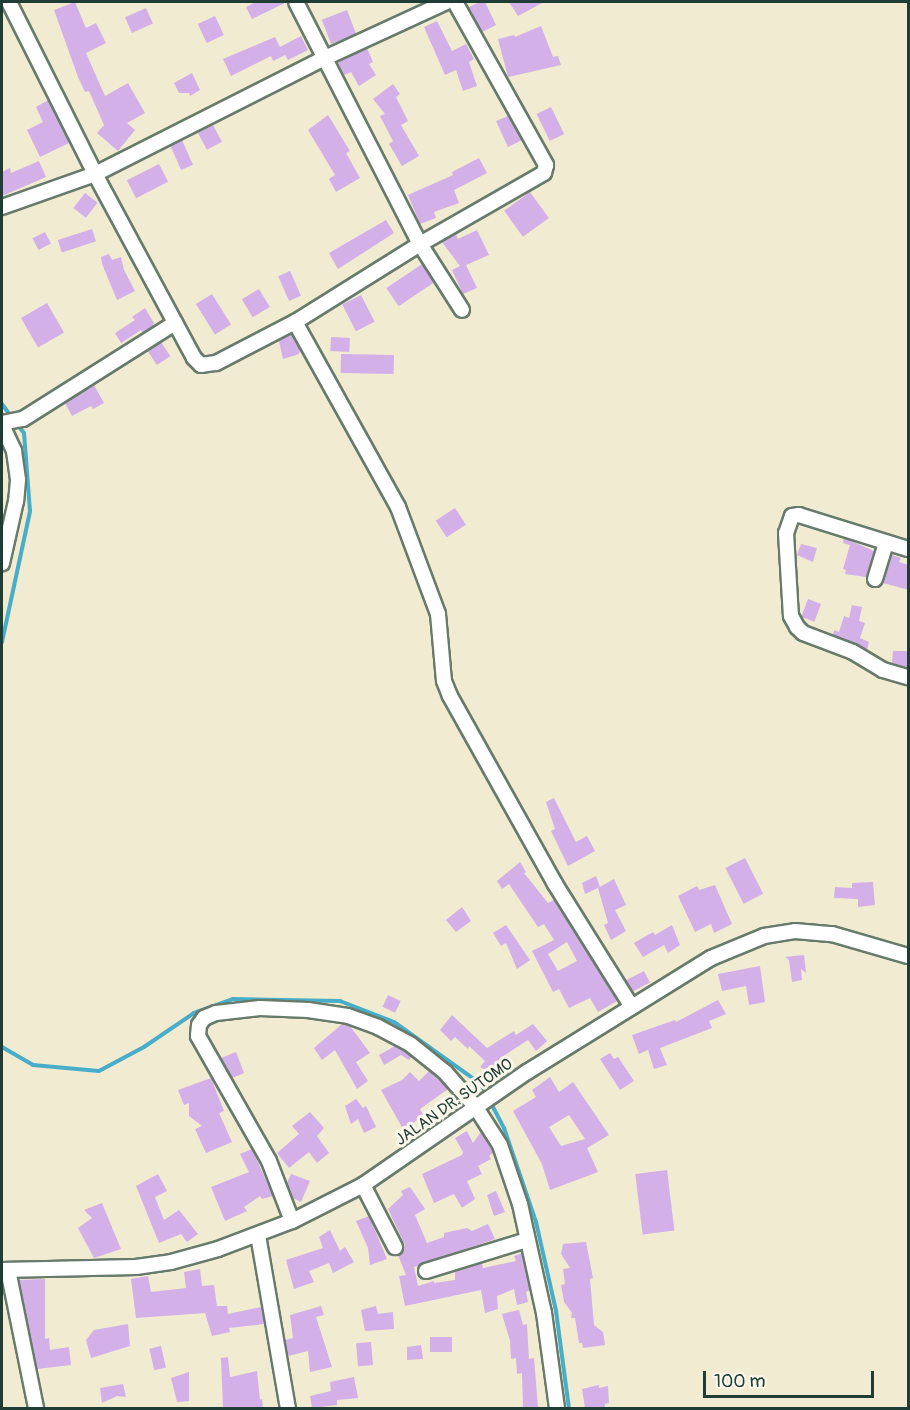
<!DOCTYPE html>
<style>
body{margin:0}
#map{position:relative;width:910px;height:1410px;overflow:hidden;background:#f1ebd2;font-family:Pangolin,sans-serif}
div>[style]{position:absolute}
.stream>*{height:4px;margin:-2px;padding:0 2px;transform-origin:2px;border-radius:2px;background:#48aec8}
.building>*{inset:0;background:#d3b0e8;transform-origin:0 0}
.roads{filter:drop-shadow(2px 0 #687a6b) drop-shadow(-2px 0 #687a6b) drop-shadow(0 2px #687a6b) drop-shadow(0 -2px #687a6b)}
.minor>*{height:14px;margin:-7px;padding:0 7px;transform-origin:7px;border-radius:7px;background:#fff}
span{translate:-50% -50%;white-space:nowrap;text-align:center;line-height:1.15;-webkit-text-stroke:6px #fbf7ec;paint-order:stroke}
.street-label{font-size:16px;color:#1f3d34}
.frame{position:absolute;inset:0;border:3px solid #1f3d34;pointer-events:none}
.scale{position:absolute;left:703px;top:1371px;width:171px;height:27px;box-sizing:border-box;border:3px solid #1f3d34;border-top:0;padding-left:8px;font-size:18px;line-height:21px;white-space:nowrap;color:#1f3d34;-webkit-text-stroke:4px #fbf7ec;paint-order:stroke}
</style>
<div id="map">
<div class="stream">
<i style="left:2px;top:404px;width:17px;rotate:54deg"></i>
<i style="left:2px;top:642px;width:134px;rotate:-77.9deg"></i>
<i style="left:30px;top:511px;width:78px;rotate:-94.4deg"></i>
<i style="left:24px;top:433px;width:11px;rotate:-128deg"></i>
<i style="left:2px;top:1047px;width:36px;rotate:30deg"></i>
<i style="left:33px;top:1065px;width:66px;rotate:5.2deg"></i>
<i style="left:99px;top:1071px;width:51px;rotate:-28.1deg"></i>
<i style="left:144px;top:1047px;width:60px;rotate:-34.2deg"></i>
<i style="left:194px;top:1013px;width:41px;rotate:-19.7deg"></i>
<i style="left:233px;top:999px;width:107px;rotate:1.1deg"></i>
<i style="left:340px;top:1001px;width:58px;rotate:21.3deg"></i>
<i style="left:394px;top:1022px;width:107px;rotate:35.5deg"></i>
<i style="left:481px;top:1084px;width:50px;rotate:62.4deg"></i>
<i style="left:504px;top:1128px;width:99px;rotate:71.2deg"></i>
<i style="left:536px;top:1222px;width:91px;rotate:77.3deg"></i>
<i style="left:556px;top:1311px;width:98px;rotate:82.4deg"></i>
</div>
<div class="building">
<i style="clip-path:polygon(75px 2px,86px 28px,96px 23px,106px 43px,86px 53px,105px 96px,128px 83px,145px 113px,127px 123px,135px 130px,118px 151px,97px 133px,104px 125px,89px 91px,85px 92px,78px 77px,54px 10px)"></i>
<i style="clip-path:polygon(256px 2px,287px 2px,252px 19px,246px 7px)"></i>
<i style="clip-path:polygon(480px 2px,485px 2px,496px 25px,482px 32px,469px 7px)"></i>
<i style="clip-path:polygon(509px 2px,544px 2px,518px 16px)"></i>
<i style="left:146px;top:8px;width:17px;height:23px;rotate:66deg"></i>
<i style="left:347px;top:10px;width:26px;height:27px;rotate:69deg"></i>
<i style="left:215px;top:16px;width:21px;height:19px;rotate:65deg"></i>
<i style="clip-path:polygon(437px 21px,452px 51px,466px 44px,474px 59px,469px 62px,477px 86px,463px 91px,456px 70px,445px 75px,424px 27px)"></i>
<i style="clip-path:polygon(541px 26px,553px 57px,558px 56px,561px 65px,508px 77px,498px 39px,514px 35px,515px 37px)"></i>
<i style="clip-path:polygon(301px 36px,308px 50px,288px 60px,285px 55px,273px 61px,271px 56px,231px 76px,223px 59px,275px 37px,280px 47px)"></i>
<i style="clip-path:polygon(367px 48px,373px 62px,369px 64px,376px 75px,359px 86px,351px 72px,344px 75px,338px 62px)"></i>
<i style="clip-path:polygon(192px 73px,200px 90px,190px 96px,189px 93px,179px 93px,174px 83px)"></i>
<i style="clip-path:polygon(393px 84px,400px 94px,396px 97px,408px 121px,401px 125px,419px 156px,402px 166px,389px 144px,393px 141px,380px 116px,385px 114px,373px 99px)"></i>
<i style="clip-path:polygon(48px 100px,69px 143px,40px 157px,27px 130px,43px 122px,36px 107px)"></i>
<i style="left:551px;top:107px;width:30px;height:16px;rotate:64deg"></i>
<i style="clip-path:polygon(328px 115px,350px 151px,346px 153px,360px 178px,336px 192px,329px 179px,335px 175px,308px 130px)"></i>
<i style="clip-path:polygon(508px 116px,522px 140px,508px 147px,496px 121px)"></i>
<i style="left:213px;top:125px;width:19px;height:17px;rotate:62deg"></i>
<i style="left:182px;top:140px;width:27px;height:13px;rotate:66deg"></i>
<i style="clip-path:polygon(479px 158px,487px 173px,454px 190px,459px 203px,434px 212px,436px 218px,420px 224px,408px 195px,453px 175px,452px 172px)"></i>
<i style="clip-path:polygon(39px 161px,46px 177px,2px 196px,2px 172px,10px 168px,11px 173px)"></i>
<i style="left:159px;top:164px;width:20px;height:36px;rotate:63deg"></i>
<i style="left:530px;top:192px;width:32px;height:32px;rotate:54deg"></i>
<i style="left:85px;top:193px;width:16px;height:19px;rotate:38deg"></i>
<i style="clip-path:polygon(386px 220px,394px 233px,338px 269px,329px 253px)"></i>
<i style="left:92px;top:229px;width:13px;height:36px;rotate:72deg"></i>
<i style="clip-path:polygon(477px 230px,489px 255px,466px 265px,477px 288px,463px 294px,452px 270px,460px 266px,442px 242px,456px 234px,458px 239px)"></i>
<i style="left:45px;top:232px;width:13px;height:14px;rotate:63deg"></i>
<i style="clip-path:polygon(109px 254px,112px 260px,121px 257px,124px 270px,135px 291px,117px 300px,102px 264px,101px 257px)"></i>
<i style="left:422px;top:264px;width:22px;height:43px;rotate:56deg"></i>
<i style="left:290px;top:271px;width:27px;height:13px;rotate:66deg"></i>
<i style="left:259px;top:289px;width:21px;height:20px;rotate:59deg"></i>
<i style="left:212px;top:294px;width:36px;height:19px;rotate:58deg"></i>
<i style="left:361px;top:295px;width:30px;height:21px;rotate:63deg"></i>
<i style="left:47px;top:303px;width:34px;height:30px;rotate:60deg"></i>
<i style="clip-path:polygon(145px 308px,154px 323px,152px 327px,143px 333px,141px 330px,121px 343px,115px 333px,135px 320px,132px 317px)"></i>
<i style="clip-path:polygon(291px 334px,300px 350px,299px 354px,283px 359px,279px 341px)"></i>
<i style="left:331px;top:337px;width:19px;height:14px;rotate:3deg"></i>
<i style="left:161px;top:342px;width:17px;height:16px;rotate:57deg"></i>
<i style="left:341px;top:354px;width:53px;height:19px;rotate:1deg"></i>
<i style="clip-path:polygon(94px 385px,104px 403px,93px 409px,91px 406px,72px 416px,65px 403px)"></i>
<i style="left:455px;top:508px;width:20px;height:23px;rotate:57deg"></i>
<i style="clip-path:polygon(844px 538px,874px 551px,866px 577px,845px 574px,846px 570px,843px 569px,850px 545px,843px 543px)"></i>
<i style="clip-path:polygon(801px 544px,817px 548px,813px 562px,797px 555px)"></i>
<i style="clip-path:polygon(892px 555px,901px 558px,899px 562px,909px 565px,909px 590px,883px 583px)"></i>
<i style="left:808px;top:599px;width:14px;height:19px;rotate:21deg"></i>
<i style="clip-path:polygon(852px 605px,862px 607px,859px 621px,865px 623px,860px 638px,869px 642px,867px 650px,833px 635px,834px 630px,839px 632px,844px 616px,849px 618px)"></i>
<i style="clip-path:polygon(893px 651px,909px 651px,909px 668px,892px 663px)"></i>
<i style="clip-path:polygon(554px 798px,576px 842px,587px 836px,595px 851px,568px 866px,551px 831px,555px 829px,546px 802px)"></i>
<i style="left:745px;top:858px;width:40px;height:22px;rotate:63deg"></i>
<i style="clip-path:polygon(evenodd,520px 862px,526px 872px,524px 873px,548px 903px,554px 900px,617px 1001px,598px 1012px,590px 998px,569px 1008px,559px 989px,553px 992px,532px 951px,554px 940px,544px 924px,538px 927px,509px 884px,502px 889px,497px 881px,520px 862px,567px 942px,577px 961px,558px 971px,548px 954px,567px 942px)"></i>
<i style="clip-path:polygon(596px 876px,600px 887px,585px 894px,582px 883px)"></i>
<i style="clip-path:polygon(614px 879px,626px 905px,615px 910px,626px 931px,611px 940px,604px 925px,608px 923px,598px 888px)"></i>
<i style="clip-path:polygon(873px 882px,875px 905px,858px 907px,858px 899px,834px 898px,835px 887px,852px 888px,852px 883px)"></i>
<i style="clip-path:polygon(715px 885px,732px 924px,714px 933px,711px 924px,695px 932px,678px 896px,697px 886px,699px 890px)"></i>
<i style="clip-path:polygon(462px 907px,471px 921px,456px 932px,446px 920px)"></i>
<i style="clip-path:polygon(506px 925px,530px 960px,517px 969px,506px 943px,501px 946px,493px 933px)"></i>
<i style="clip-path:polygon(672px 925px,680px 945px,668px 953px,664px 945px,643px 957px,634px 943px,653px 932px,655px 935px)"></i>
<i style="clip-path:polygon(804px 955px,806px 973px,801px 969px,802px 980px,792px 982px,789px 960px,785px 957px)"></i>
<i style="clip-path:polygon(760px 966px,765px 1002px,749px 1005px,746px 986px,722px 991px,718px 974px)"></i>
<i style="left:644px;top:971px;width:13px;height:20px;rotate:63deg"></i>
<i style="left:388px;top:995px;width:14px;height:13px;rotate:25deg"></i>
<i style="clip-path:polygon(718px 1000px,726px 1014px,709px 1021px,712px 1028px,660px 1048px,667px 1065px,654px 1069px,648px 1050px,639px 1054px,632px 1035px,675px 1020px,676px 1022px)"></i>
<i style="clip-path:polygon(452px 1015px,487px 1048px,514px 1031px,516px 1035px,533px 1024px,547px 1041px,536px 1051px,528px 1040px,499px 1059px,510px 1068px,500px 1079px,480px 1067px,485px 1061px,469px 1046px,468px 1049px,455px 1037px,451px 1041px,440px 1030px)"></i>
<i style="clip-path:polygon(342px 1024px,350px 1026px,370px 1053px,356px 1062px,368px 1081px,357px 1089px,335px 1050px,322px 1060px,314px 1048px)"></i>
<i style="clip-path:polygon(395px 1046px,412px 1057px,409px 1060px,401px 1055px,384px 1065px,379px 1055px)"></i>
<i style="clip-path:polygon(236px 1052px,244px 1073px,232px 1078px,221px 1058px)"></i>
<i style="clip-path:polygon(610px 1053px,614px 1059px,618px 1057px,634px 1081px,620px 1090px,600px 1059px)"></i>
<i style="clip-path:polygon(429px 1071px,448px 1089px,420px 1109px,424px 1116px,403px 1129px,381px 1090px,402px 1080px,410px 1072px,419px 1081px)"></i>
<i style="clip-path:polygon(evenodd,550px 1077px,559px 1092px,573px 1082px,609px 1135px,587px 1148px,598px 1172px,550px 1190px,542px 1164px,513px 1111px,536px 1097px,532px 1090px,550px 1077px,569px 1115px,585px 1139px,561px 1146px,549px 1127px,569px 1115px)"></i>
<i style="clip-path:polygon(211px 1078px,224px 1111px,219px 1113px,232px 1142px,206px 1153px,195px 1129px,202px 1126px,189px 1116px,189px 1103px,184px 1105px,178px 1090px)"></i>
<i style="clip-path:polygon(356px 1099px,363px 1108px,366px 1106px,376px 1127px,364px 1133px,358px 1119px,351px 1124px,345px 1106px)"></i>
<i style="clip-path:polygon(310px 1112px,324px 1128px,317px 1136px,329px 1153px,317px 1163px,309px 1152px,289px 1168px,277px 1153px,299px 1134px,292px 1126px)"></i>
<i style="clip-path:polygon(467px 1131px,473px 1143px,481px 1132px,493px 1153px,489px 1156px,491px 1159px,478px 1166px,482px 1174px,467px 1181px,475px 1199px,462px 1208px,454px 1194px,434px 1203px,422px 1174px,462px 1155px,463px 1152px,455px 1138px)"></i>
<i style="clip-path:polygon(252px 1149px,273px 1196px,262px 1199px,260px 1196px,244px 1207px,247px 1211px,225px 1221px,211px 1187px,249px 1172px,240px 1154px)"></i>
<i style="left:667px;top:1170px;width:61px;height:32px;rotate:83deg"></i>
<i style="clip-path:polygon(158px 1174px,167px 1191px,155px 1197px,164px 1220px,179px 1210px,198px 1234px,187px 1242px,181px 1234px,159px 1243px,136px 1186px)"></i>
<i style="clip-path:polygon(291px 1174px,310px 1181px,301px 1202px,293px 1198px,287px 1183px)"></i>
<i style="clip-path:polygon(410px 1187px,425px 1209px,415px 1215px,427px 1243px,444px 1237px,444px 1233px,467px 1228px,472px 1231px,488px 1224px,495px 1239px,414px 1267px,418px 1286px,434px 1281px,434px 1283px,455px 1280px,455px 1272px,482px 1263px,483px 1268px,516px 1261px,514px 1256px,522px 1253px,530px 1290px,526px 1292px,528px 1302px,517px 1305px,514px 1289px,497px 1296px,498px 1309px,485px 1313px,481px 1290px,405px 1306px,399px 1276px,406px 1275px,398px 1255px,402px 1252px,405px 1245px,388px 1209px,403px 1195px,401px 1191px)"></i>
<i style="clip-path:polygon(496px 1191px,505px 1212px,494px 1216px,487px 1195px)"></i>
<i style="clip-path:polygon(102px 1203px,121px 1249px,94px 1258px,78px 1228px,92px 1218px,84px 1210px)"></i>
<i style="clip-path:polygon(369px 1216px,387px 1259px,370px 1265px,368px 1248px,356px 1221px)"></i>
<i style="clip-path:polygon(330px 1230px,340px 1251px,345px 1247px,354px 1262px,333px 1273px,329px 1263px,309px 1271px,314px 1282px,294px 1289px,286px 1260px,323px 1248px,319px 1237px)"></i>
<i style="clip-path:polygon(586px 1242px,593px 1278px,590px 1279px,594px 1325px,603px 1332px,605px 1345px,583px 1348px,582px 1343px,579px 1343px,575px 1318px,571px 1318px,572px 1313px,564px 1302px,561px 1285px,565px 1284px,563px 1269px,570px 1268px,561px 1254px,563px 1244px)"></i>
<i style="clip-path:polygon(200px 1269px,202px 1286px,214px 1285px,217px 1306px,227px 1306px,228px 1314px,261px 1307px,264px 1324px,229px 1328px,230px 1332px,212px 1336px,205px 1313px,136px 1318px,131px 1279px,148px 1276px,151px 1292px,186px 1288px,184px 1272px)"></i>
<i style="clip-path:polygon(45px 1279px,45px 1339px,49px 1338px,50px 1350px,69px 1347px,71px 1365px,37px 1369px,19px 1280px)"></i>
<i style="clip-path:polygon(321px 1306px,324px 1315px,316px 1317px,332px 1367px,310px 1372px,308px 1351px,288px 1356px,285px 1340px,293px 1338px,290px 1315px)"></i>
<i style="clip-path:polygon(376px 1306px,378px 1314px,393px 1312px,394px 1329px,365px 1331px,361px 1310px)"></i>
<i style="clip-path:polygon(519px 1310px,523px 1325px,527px 1324px,529px 1359px,534px 1358px,538px 1408px,523px 1408px,522px 1373px,517px 1374px,516px 1358px,511px 1359px,510px 1341px,502px 1314px)"></i>
<i style="clip-path:polygon(128px 1324px,130px 1346px,91px 1358px,86px 1340px,94px 1330px)"></i>
<i style="left:430px;top:1337px;width:22px;height:15px"></i>
<i style="left:371px;top:1342px;width:23px;height:15px;rotate:85deg"></i>
<i style="clip-path:polygon(421px 1345px,423px 1359px,407px 1360px,407px 1347px)"></i>
<i style="left:161px;top:1346px;width:22px;height:12px;rotate:77deg"></i>
<i style="clip-path:polygon(228px 1357px,230px 1377px,257px 1371px,260px 1400px,262px 1399px,263px 1408px,223px 1408px,221px 1358px)"></i>
<i style="clip-path:polygon(189px 1372px,189px 1401px,177px 1402px,171px 1378px)"></i>
<i style="clip-path:polygon(354px 1377px,358px 1398px,337px 1400px,337px 1405px,312px 1408px,310px 1396px,331px 1391px,330px 1382px)"></i>
<i style="clip-path:polygon(123px 1384px,126px 1397px,117px 1396px,102px 1403px,100px 1388px)"></i>
<i style="clip-path:polygon(599px 1385px,599px 1388px,608px 1386px,609px 1403px,605px 1404px,605px 1408px,585px 1408px,582px 1389px)"></i>
</div>
<div class="roads">
<div class="minor">
<i style="left:9px;top:2px;width:192px;rotate:63.4deg"></i>
<i style="left:95px;top:174px;width:209px;rotate:61.7deg"></i>
<i style="left:194px;top:358px;width:10px;rotate:45deg"></i>
<i style="left:201px;top:365px;width:15px;rotate:-8deg"></i>
<i style="left:216px;top:363px;width:89px;rotate:-27.4deg"></i>
<i style="left:296px;top:2px;width:272px;rotate:62.9deg"></i>
<i style="left:420px;top:244px;width:147px;rotate:148deg"></i>
<i style="left:295px;top:322px;width:212px;rotate:60.9deg"></i>
<i style="left:398px;top:507px;width:114px;rotate:69.5deg"></i>
<i style="left:438px;top:614px;width:67px;rotate:84.9deg"></i>
<i style="left:444px;top:681px;width:16px;rotate:68deg"></i>
<i style="left:450px;top:696px;width:215px;rotate:60.8deg"></i>
<i style="left:555px;top:884px;width:145px;rotate:58deg"></i>
<i style="left:455px;top:2px;width:187px;rotate:60.8deg"></i>
<i style="left:546px;top:165px;width:8px;rotate:104deg"></i>
<i style="left:544px;top:173px;width:143px;rotate:150.2deg"></i>
<i style="left:420px;top:244px;width:78px;rotate:57.5deg"></i>
<i style="left:2px;top:207px;width:99px;rotate:-19.5deg"></i>
<i style="left:95px;top:174px;width:258px;rotate:-26.8deg"></i>
<i style="left:325px;top:58px;width:133px;rotate:-24.8deg"></i>
<i style="left:2px;top:423px;width:21px;rotate:-11deg"></i>
<i style="left:23px;top:419px;width:180px;rotate:-32.3deg"></i>
<i style="left:2px;top:425px;width:29px;rotate:65deg"></i>
<i style="left:14px;top:451px;width:29px;rotate:82deg"></i>
<i style="left:18px;top:480px;width:21px;rotate:95deg"></i>
<i style="left:16px;top:501px;width:64px;rotate:102.7deg"></i>
<i style="left:908px;top:549px;width:114px;rotate:-162.7deg"></i>
<i style="left:799px;top:515px;width:7px;rotate:172deg"></i>
<i style="left:792px;top:516px;width:18px;rotate:109deg"></i>
<i style="left:786px;top:533px;width:83px;rotate:86.6deg"></i>
<i style="left:791px;top:616px;width:13px;rotate:61deg"></i>
<i style="left:797px;top:627px;width:8px;rotate:45deg"></i>
<i style="left:803px;top:633px;width:53px;rotate:20.8deg"></i>
<i style="left:853px;top:652px;width:35px;rotate:31deg"></i>
<i style="left:883px;top:670px;width:26px;rotate:16deg"></i>
<i style="left:875px;top:579px;width:38px;rotate:-73deg"></i>
<i style="left:363px;top:1185px;width:70px;rotate:62.7deg"></i>
<i style="left:292px;top:1221px;width:64px;rotate:-111deg"></i>
<i style="left:269px;top:1161px;width:144px;rotate:-119.6deg"></i>
<i style="left:198px;top:1036px;width:11px;rotate:-85deg"></i>
<i style="left:199px;top:1025px;width:9px;rotate:-54deg"></i>
<i style="left:204px;top:1018px;width:13px;rotate:-23deg"></i>
<i style="left:216px;top:1013px;width:44px;rotate:-6.5deg"></i>
<i style="left:260px;top:1008px;width:48px;rotate:2.4deg"></i>
<i style="left:308px;top:1010px;width:40px;rotate:8.5deg"></i>
<i style="left:348px;top:1016px;width:32px;rotate:20deg"></i>
<i style="left:378px;top:1027px;width:36px;rotate:28deg"></i>
<i style="left:410px;top:1044px;width:45px;rotate:38.7deg"></i>
<i style="left:445px;top:1072px;width:45px;rotate:48.6deg"></i>
<i style="left:475px;top:1106px;width:46px;rotate:57.3deg"></i>
<i style="left:500px;top:1145px;width:62px;rotate:71.3deg"></i>
<i style="left:520px;top:1204px;width:112px;rotate:77.6deg"></i>
<i style="left:544px;top:1313px;width:96px;rotate:82.2deg"></i>
<i style="left:258px;top:1235px;width:176px;rotate:80.2deg"></i>
<i style="left:2px;top:1270px;width:134px;rotate:-1.3deg"></i>
<i style="left:136px;top:1267px;width:35px;rotate:-8deg"></i>
<i style="left:171px;top:1262px;width:49px;rotate:-15.5deg"></i>
<i style="left:218px;top:1249px;width:79px;rotate:-20.7deg"></i>
<i style="left:292px;top:1221px;width:80px;rotate:-26.9deg"></i>
<i style="left:363px;top:1185px;width:199px;rotate:-34.6deg"></i>
<i style="left:527px;top:1072px;width:216px;rotate:-31.8deg"></i>
<i style="left:711px;top:958px;width:57px;rotate:-22.5deg"></i>
<i style="left:764px;top:936px;width:31px;rotate:-9deg"></i>
<i style="left:795px;top:931px;width:37px;rotate:5deg"></i>
<i style="left:832px;top:934px;width:79px;rotate:16.1deg"></i>
<i style="left:8px;top:1270px;width:141px;rotate:78.5deg"></i>
<i style="left:426px;top:1271px;width:106px;rotate:-17.1deg"></i>
</div>
</div>
<div class="street-label">
<span style="left:454px;top:1102px;rotate:-35deg">JALAN DR. SUTOMO</span>
</div>
<div class="frame"></div>
<div class="scale">100 m</div>
</div>
